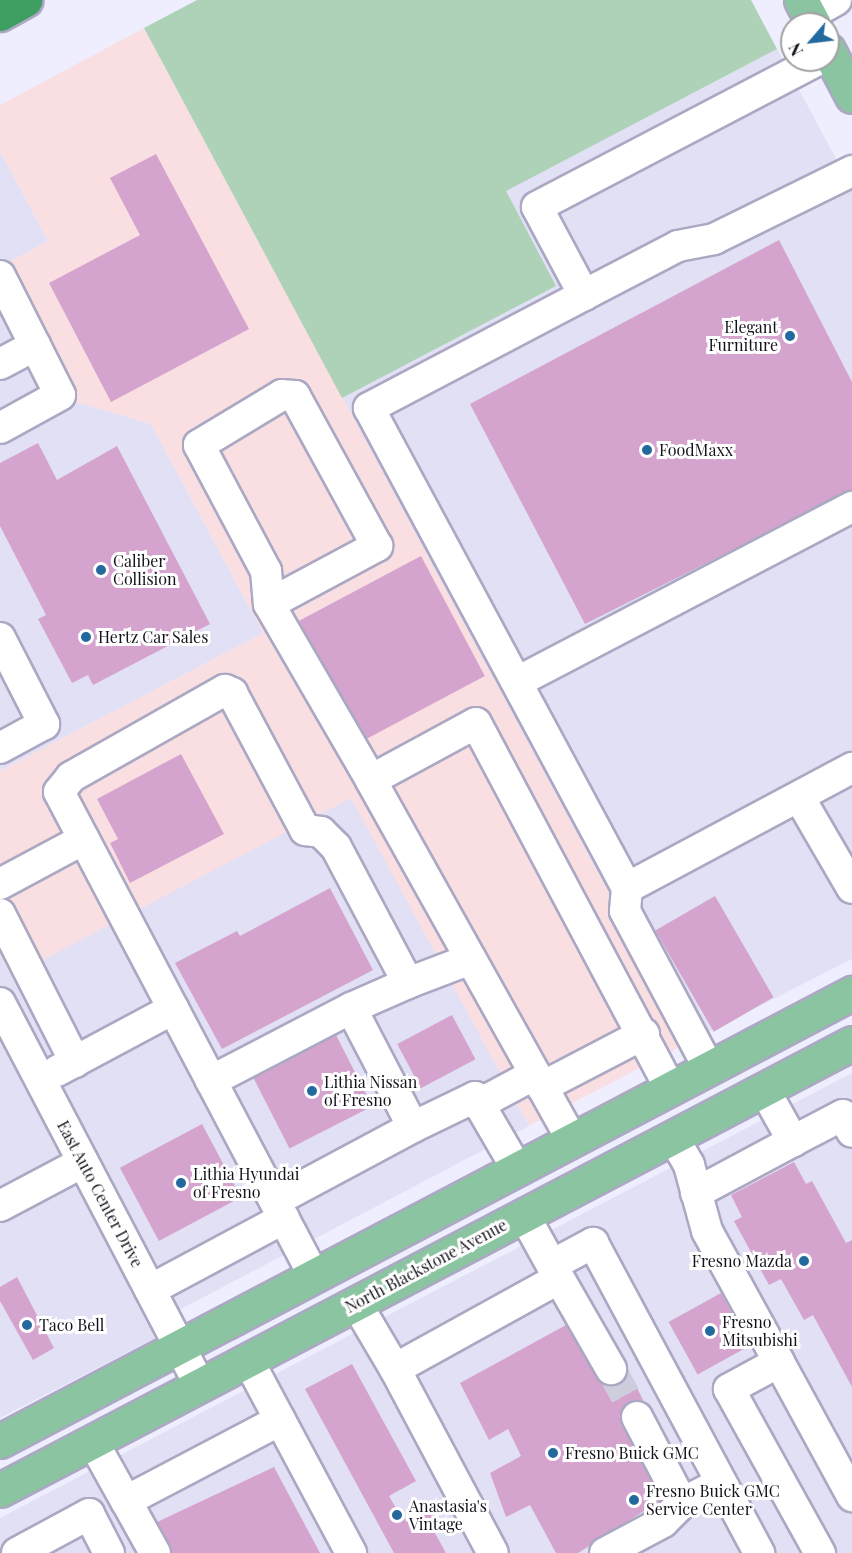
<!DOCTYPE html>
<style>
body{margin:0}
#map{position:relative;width:852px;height:1553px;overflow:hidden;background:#efeeff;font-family:"Playfair Display",serif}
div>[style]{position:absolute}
.built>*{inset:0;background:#e2e0f5}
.industrial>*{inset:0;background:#f9dee2}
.green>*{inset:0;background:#add2b7}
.building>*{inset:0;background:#d5a4ce;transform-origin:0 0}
.minor-tunnel>*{height:30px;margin-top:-15px;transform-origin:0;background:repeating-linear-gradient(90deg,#cecddd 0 30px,transparent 0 45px)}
.roads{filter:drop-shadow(2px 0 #aba8c3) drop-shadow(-2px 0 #aba8c3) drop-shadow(0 2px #aba8c3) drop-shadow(0 -2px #aba8c3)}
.minor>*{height:30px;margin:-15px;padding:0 15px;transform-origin:15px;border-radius:15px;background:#fff}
.major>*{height:33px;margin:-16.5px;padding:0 16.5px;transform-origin:16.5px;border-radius:16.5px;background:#8bc4a0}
.highway>*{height:33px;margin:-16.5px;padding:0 16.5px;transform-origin:16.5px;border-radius:16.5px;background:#3e9d60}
.dots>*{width:16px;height:16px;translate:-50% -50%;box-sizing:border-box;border:3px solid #fff;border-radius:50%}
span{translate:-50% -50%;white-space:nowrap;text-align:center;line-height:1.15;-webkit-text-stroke:6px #fff;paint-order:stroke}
.poi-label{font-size:16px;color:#13111b}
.right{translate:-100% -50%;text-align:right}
.left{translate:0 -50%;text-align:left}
.street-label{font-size:16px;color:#13111b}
.north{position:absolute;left:780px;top:12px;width:60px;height:60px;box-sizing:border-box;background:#fff;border:2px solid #a1a0a4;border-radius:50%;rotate:242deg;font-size:16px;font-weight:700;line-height:24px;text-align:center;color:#13111b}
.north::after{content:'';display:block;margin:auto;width:21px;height:27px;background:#24699e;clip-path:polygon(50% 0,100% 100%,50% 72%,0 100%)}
</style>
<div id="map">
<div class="built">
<i style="clip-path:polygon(777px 49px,852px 188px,852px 959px,689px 1042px,342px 398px,505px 191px)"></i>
<i style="clip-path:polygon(0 151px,48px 241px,0 267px)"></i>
<i style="clip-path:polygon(0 272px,69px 400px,151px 424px,263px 633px,0 771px)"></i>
<i style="clip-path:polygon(352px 797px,529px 1126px,164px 1318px,167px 1332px,0 1418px,0 954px,12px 976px)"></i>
<i style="clip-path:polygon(852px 1073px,852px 1553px,0 1553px,0 1518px)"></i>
</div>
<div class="industrial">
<i style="clip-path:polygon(144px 28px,689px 1042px,529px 1126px,351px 798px,12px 976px,0 954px,0 771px,263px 633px,151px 424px,69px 400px,0 267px,48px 241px,0 151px,0 105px)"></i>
</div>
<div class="green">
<i style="clip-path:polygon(197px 0,751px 0,777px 49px,506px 191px,556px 286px,342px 398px,144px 28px)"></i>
</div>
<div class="building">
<i style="clip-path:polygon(156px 154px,249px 329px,111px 402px,49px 283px,140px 235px,110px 178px)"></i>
<i style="clip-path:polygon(779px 240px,852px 382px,852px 490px,585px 624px,470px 404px)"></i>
<i style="clip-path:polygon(38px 443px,57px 480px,117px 446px,210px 624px,93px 685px,88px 675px,72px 683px,38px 619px,46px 615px,0 526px,0 463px)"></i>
<i style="left:421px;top:556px;width:136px;height:138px;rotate:62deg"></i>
<i style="clip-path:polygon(181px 754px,224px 834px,130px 883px,110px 843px,118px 839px,97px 799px)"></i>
<i style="clip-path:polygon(330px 888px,373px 970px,222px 1049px,175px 963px,237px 931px,240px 936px)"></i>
<i style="left:715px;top:896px;width:117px;height:69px;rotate:60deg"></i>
<i style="left:452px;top:1015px;width:50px;height:62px;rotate:62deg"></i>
<i style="left:336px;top:1035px;width:80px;height:93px;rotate:63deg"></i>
<i style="left:202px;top:1124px;width:83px;height:93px;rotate:62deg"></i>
<i style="clip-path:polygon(794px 1162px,806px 1184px,812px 1181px,846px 1243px,852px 1240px,852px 1387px,813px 1315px,804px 1320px,781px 1279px,769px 1285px,734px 1221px,742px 1217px,731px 1195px)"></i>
<i style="clip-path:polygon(17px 1277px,54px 1348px,33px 1360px,0 1301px,0 1287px)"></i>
<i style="left:721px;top:1293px;width:60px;height:60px;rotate:61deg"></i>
<i style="clip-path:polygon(566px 1325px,602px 1384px,619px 1384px,628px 1370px,644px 1402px,623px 1407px,622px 1424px,661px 1500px,578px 1553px,556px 1553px,530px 1505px,506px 1517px,490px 1473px,521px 1456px,508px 1429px,489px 1440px,460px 1383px)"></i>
<i style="clip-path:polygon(352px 1364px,416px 1481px,389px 1496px,403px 1520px,429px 1506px,438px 1522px,431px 1526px,446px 1553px,394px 1553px,305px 1389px)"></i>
<i style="clip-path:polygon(274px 1467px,320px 1553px,172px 1553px,157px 1522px)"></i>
</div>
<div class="minor-tunnel">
<i style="left:611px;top:1369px;width:55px;rotate:61.6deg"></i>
</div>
<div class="roads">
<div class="minor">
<i style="left:809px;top:15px;width:31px;rotate:-29deg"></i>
<i style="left:818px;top:60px;width:317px;rotate:152.4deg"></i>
<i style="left:537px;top:207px;width:100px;rotate:61.9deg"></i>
<i style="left:584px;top:295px;width:106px;rotate:-27.5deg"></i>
<i style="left:678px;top:246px;width:37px;rotate:-11deg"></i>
<i style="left:714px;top:239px;width:154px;rotate:-26.2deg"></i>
<i style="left:0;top:276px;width:133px;rotate:63.2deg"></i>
<i style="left:60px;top:395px;width:68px;rotate:151.2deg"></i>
<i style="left:584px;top:295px;width:243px;rotate:152.3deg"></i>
<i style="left:369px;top:408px;width:545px;rotate:61.74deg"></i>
<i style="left:627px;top:888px;width:23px;rotate:95deg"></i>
<i style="left:625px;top:911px;width:178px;rotate:61.9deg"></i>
<i style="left:0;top:364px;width:40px;rotate:-28deg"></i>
<i style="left:269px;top:604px;width:123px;rotate:-28.2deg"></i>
<i style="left:377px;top:546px;width:171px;rotate:-118.7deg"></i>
<i style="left:295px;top:396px;width:13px;rotate:-176deg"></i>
<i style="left:282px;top:395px;width:97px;rotate:148.9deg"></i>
<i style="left:199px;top:445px;width:143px;rotate:62deg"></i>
<i style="left:266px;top:571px;width:33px;rotate:85deg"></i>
<i style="left:269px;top:604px;width:203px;rotate:59.9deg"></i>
<i style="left:0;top:638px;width:97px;rotate:62.9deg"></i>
<i style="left:44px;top:724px;width:50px;rotate:151.4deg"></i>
<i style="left:517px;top:682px;width:378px;rotate:-27.6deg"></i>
<i style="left:799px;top:797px;width:105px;rotate:59.8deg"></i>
<i style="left:0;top:884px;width:95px;rotate:-28.2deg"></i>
<i style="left:627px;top:888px;width:255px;rotate:-28.1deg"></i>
<i style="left:0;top:914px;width:166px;rotate:63.1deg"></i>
<i style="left:408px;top:983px;width:67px;rotate:-20.9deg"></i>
<i style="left:0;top:1003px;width:431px;rotate:62.4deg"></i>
<i style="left:57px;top:1071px;width:132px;rotate:-28.1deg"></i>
<i style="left:211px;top:1081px;width:158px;rotate:-27.5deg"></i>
<i style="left:542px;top:1087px;width:115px;rotate:-27.5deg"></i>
<i style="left:764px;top:1089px;width:60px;rotate:60.9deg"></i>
<i style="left:793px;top:1141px;width:56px;rotate:-27.5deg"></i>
<i style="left:843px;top:1115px;width:19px;rotate:62deg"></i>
<i style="left:481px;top:1103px;width:61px;rotate:-28.2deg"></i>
<i style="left:673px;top:1137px;width:32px;rotate:60deg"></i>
<i style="left:689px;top:1165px;width:68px;rotate:74.7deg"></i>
<i style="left:707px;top:1231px;width:149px;rotate:61.2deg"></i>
<i style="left:779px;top:1362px;width:57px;rotate:151.6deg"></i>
<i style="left:729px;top:1389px;width:188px;rotate:61deg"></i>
<i style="left:572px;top:1140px;width:412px;rotate:-119.2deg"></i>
<i style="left:371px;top:780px;width:119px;rotate:-28.5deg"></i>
<i style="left:476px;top:723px;width:415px;rotate:62deg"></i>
<i style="left:696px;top:1193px;width:110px;rotate:-28.2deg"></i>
<i style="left:275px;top:1201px;width:157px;rotate:-28.2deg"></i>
<i style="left:0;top:1206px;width:94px;rotate:-27.9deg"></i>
<i style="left:552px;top:1265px;width:47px;rotate:-28.2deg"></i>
<i style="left:593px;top:1243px;width:352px;rotate:61.8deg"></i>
<i style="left:556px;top:1273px;width:111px;rotate:60.2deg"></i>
<i style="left:314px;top:1276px;width:547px;rotate:-117.78deg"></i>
<i style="left:59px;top:792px;width:19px;rotate:-51deg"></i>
<i style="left:71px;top:777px;width:177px;rotate:-29.5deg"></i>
<i style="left:225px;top:690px;width:8px;rotate:23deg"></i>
<i style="left:232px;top:693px;width:155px;rotate:61.9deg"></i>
<i style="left:305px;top:830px;width:16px;rotate:7deg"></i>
<i style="left:321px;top:832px;width:21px;rotate:45deg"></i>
<i style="left:336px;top:847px;width:154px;rotate:62.1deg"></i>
<i style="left:408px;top:983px;width:62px;rotate:156.3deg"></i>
<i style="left:351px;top:1008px;width:134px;rotate:62.5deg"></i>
<i style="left:413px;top:1127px;width:69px;rotate:-25.8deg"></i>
<i style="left:475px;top:1097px;width:83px;rotate:59.7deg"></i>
<i style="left:150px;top:1290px;width:152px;rotate:-28.2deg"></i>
<i style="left:356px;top:1303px;width:77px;rotate:59.4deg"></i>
<i style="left:395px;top:1369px;width:178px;rotate:-28.9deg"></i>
<i style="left:551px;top:1283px;width:11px;rotate:-63deg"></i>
<i style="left:556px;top:1273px;width:66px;rotate:-118.9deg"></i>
<i style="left:248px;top:1360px;width:219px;rotate:61.9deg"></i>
<i style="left:779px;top:1362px;width:153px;rotate:61.4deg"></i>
<i style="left:395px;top:1369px;width:208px;rotate:62deg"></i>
<i style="left:637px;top:1417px;width:97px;rotate:62.4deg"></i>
<i style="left:682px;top:1503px;width:44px;rotate:-27.1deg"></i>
<i style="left:93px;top:1442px;width:68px;rotate:60.8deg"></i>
<i style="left:17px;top:1553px;width:82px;rotate:-28.4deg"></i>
<i style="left:89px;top:1514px;width:44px;rotate:62.9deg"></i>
<i style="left:155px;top:1553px;width:60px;rotate:-119.1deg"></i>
<i style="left:126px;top:1501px;width:174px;rotate:-27.7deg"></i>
<i style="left:605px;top:1553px;width:66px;rotate:-28.1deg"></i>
<i style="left:663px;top:1522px;width:27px;rotate:-45deg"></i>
</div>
<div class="major">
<i style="left:801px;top:0;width:27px;rotate:62deg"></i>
<i style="left:828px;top:50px;width:52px;rotate:62.4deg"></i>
<i style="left:0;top:1441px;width:963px;rotate:-27.74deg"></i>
<i style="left:0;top:1490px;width:962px;rotate:-27.68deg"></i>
</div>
<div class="highway">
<i style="left:0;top:14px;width:29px;rotate:-29deg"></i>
</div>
</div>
<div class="dots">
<i style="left:790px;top:336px;background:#24699e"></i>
<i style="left:647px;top:450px;background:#24699e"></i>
<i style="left:101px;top:570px;background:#24699e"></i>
<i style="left:86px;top:637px;background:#24699e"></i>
<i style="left:312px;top:1091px;background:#24699e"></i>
<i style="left:181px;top:1183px;background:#24699e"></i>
<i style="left:804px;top:1261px;background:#24699e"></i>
<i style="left:27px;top:1325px;background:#24699e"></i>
<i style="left:710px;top:1331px;background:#24699e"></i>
<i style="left:553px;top:1453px;background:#24699e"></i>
<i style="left:634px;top:1500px;background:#24699e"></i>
<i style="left:397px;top:1515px;background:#24699e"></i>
</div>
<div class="poi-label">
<span class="right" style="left:778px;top:336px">Elegant<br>Furniture</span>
<span class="left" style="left:659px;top:450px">FoodMaxx</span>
<span class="left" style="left:113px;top:570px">Caliber<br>Collision</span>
<span class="left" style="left:98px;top:637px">Hertz Car Sales</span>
<span class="left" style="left:324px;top:1091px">Lithia Nissan<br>of Fresno</span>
<span class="left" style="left:193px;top:1183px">Lithia Hyundai<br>of Fresno</span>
<span class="right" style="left:792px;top:1261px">Fresno Mazda</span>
<span class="left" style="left:722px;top:1331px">Fresno<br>Mitsubishi</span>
<span class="left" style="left:39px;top:1325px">Taco Bell</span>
<span class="left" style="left:565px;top:1453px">Fresno Buick GMC</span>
<span class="left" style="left:646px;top:1500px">Fresno Buick GMC<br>Service Center</span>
<span class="left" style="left:409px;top:1515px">Anastasia's<br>Vintage</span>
</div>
<div class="street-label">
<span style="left:100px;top:1194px;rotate:62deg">East Auto Center Drive</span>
<span style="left:426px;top:1266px;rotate:-28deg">North Blackstone Avenue</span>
</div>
<div class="north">N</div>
</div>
